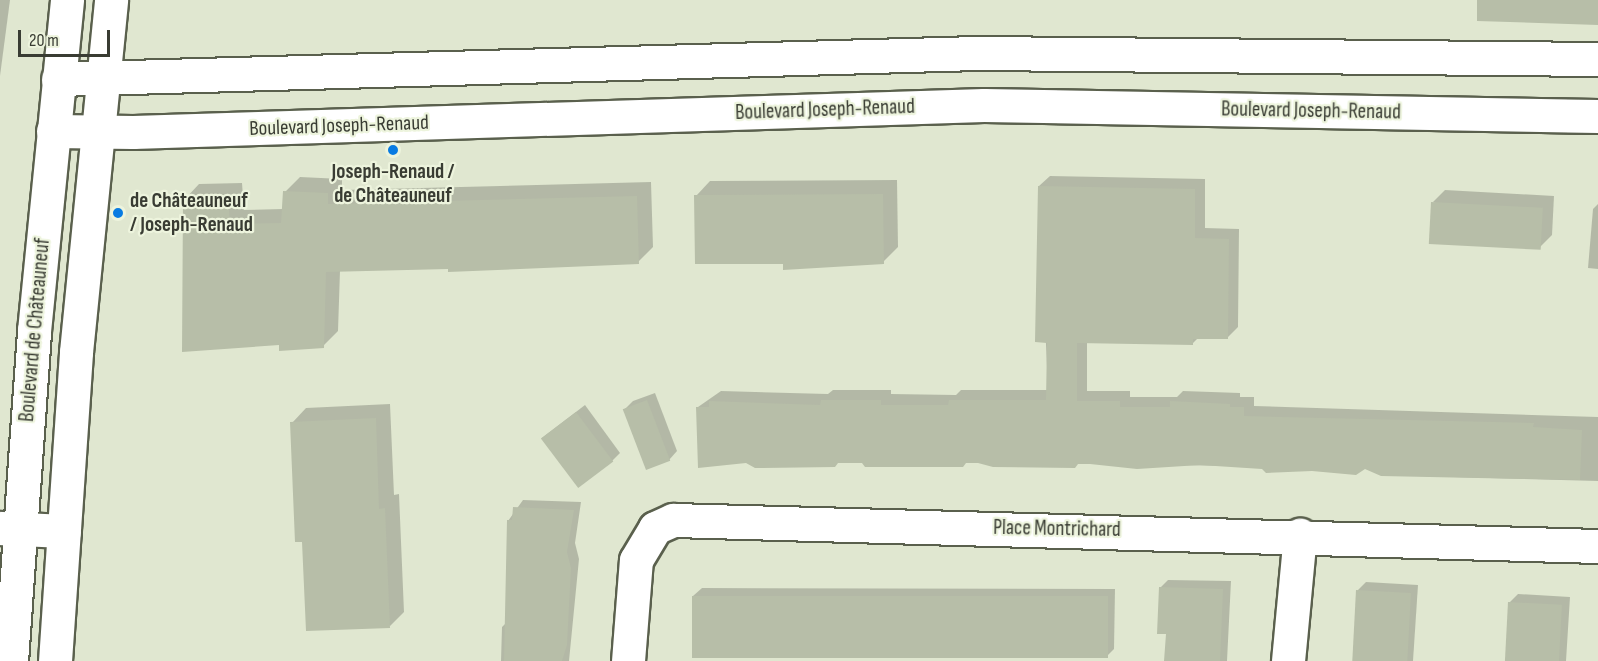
<!DOCTYPE html>
<meta charset="utf-8">
<style>
body{margin:0}
#map{position:relative;width:1598px;height:661px;overflow:hidden;background:#e0e7d0;font-family:"Sofia Sans Condensed",sans-serif}
div>[style]{position:absolute}
.shadow>*{inset:0;background:#0003}
.building>*{inset:0;background:#b7bea8;transform-origin:0 0}
.roads{filter:drop-shadow(2px 0 #5a604d) drop-shadow(-2px 0 #5a604d) drop-shadow(0 2px #5a604d) drop-shadow(0 -2px #5a604d)}
.street>*{height:33px;margin:-16.5px;padding:0 16.5px;transform-origin:16.5px;border-radius:16.5px;background:#fff}
.secondary>*{height:33px;margin:-16.5px;padding:0 16.5px;transform-origin:16.5px;border-radius:16.5px;background:#fff}
.dots>*{width:16px;height:16px;translate:-50% -50%;box-sizing:border-box;border:3px solid #edf4dd;border-radius:50%}
span{translate:-50% -50%;white-space:nowrap;text-align:center;line-height:1.15;-webkit-text-stroke:4.5px #edf4dd;paint-order:stroke}
.street-label{font-size:21px;color:#393c33}
.poi-label{font-size:21px;color:#393c33;font-weight:700}
.left{translate:0 -50%;text-align:left}
.scale{position:absolute;left:18px;top:30px;width:92px;height:27px;box-sizing:border-box;border:3px solid #393c33;border-top:0;padding-left:8px;font-size:18px;line-height:21px;white-space:nowrap;color:#393c33;-webkit-text-stroke:4px #edf4dd;paint-order:stroke}
</style>
<div id="map">
<div class="shadow">
<i style="clip-path:polygon(0 0,10px 0,0 76px)"></i>
<i style="clip-path:polygon(1050px 176px,1205px 179px,1205px 228px,1239px 229px,1238px 327px,1227px 338px,1198px 338px,1192px 344px,1087px 342px,1087px 391px,1130px 391px,1130px 397px,1177px 397px,1183px 391px,1240px 393px,1240px 397px,1254px 397px,1254px 406px,1598px 417px,1598px 481px,1381px 475px,1364px 468px,978px 462px,698px 407px,721px 391px,828px 394px,833px 390px,891px 390px,891px 394px,956px 395px,961px 390px,1048px 390px,1039px 186px)"></i>
<i style="clip-path:polygon(300px 177px,342px 179px,342px 190px,651px 182px,653px 247px,638px 262px,340px 271px,338px 331px,323px 346px,185px 199px,199px 184px,242px 183px,244px 210px,283px 209px,285px 192px)"></i>
<i style="clip-path:polygon(897px 180px,898px 247px,883px 262px,784px 262px,696px 196px,710px 181px)"></i>
<i style="clip-path:polygon(1445px 190px,1554px 196px,1552px 235px,1540px 247px,1433px 202px)"></i>
<i style="clip-path:polygon(1598px 204px,1598px 269px,1588px 268px,1593px 209px)"></i>
<i style="clip-path:polygon(655px 393px,677px 451px,669px 460px,625px 409px,633px 401px)"></i>
<i style="clip-path:polygon(390px 404px,394px 495px,399px 494px,404px 612px,390px 626px,304px 540px,292px 423px,306px 408px)"></i>
<i style="clip-path:polygon(585px 405px,620px 453px,612px 461px,542px 438px)"></i>
<i style="clip-path:polygon(523px 500px,581px 502px,575px 543px,579px 559px,569px 661px,501px 661px,502px 627px,508px 621px,508px 521px)"></i>
<i style="clip-path:polygon(1168px 580px,1231px 581px,1227px 661px,1166px 661px,1167px 633px,1160px 588px)"></i>
<i style="clip-path:polygon(1366px 582px,1418px 585px,1413px 661px,1353px 661px,1358px 590px)"></i>
<i style="clip-path:polygon(702px 588px,1115px 589px,1114px 649px,1106px 657px,693px 596px)"></i>
<i style="clip-path:polygon(1518px 594px,1570px 597px,1566px 661px,1507px 661px,1509px 603px)"></i>
</div>
<div class="building">
<i style="clip-path:polygon(1477px 0,1598px 0,1598px 25px,1477px 21px)"></i>
<i style="clip-path:polygon(1038px 186px,1195px 189px,1195px 238px,1229px 239px,1228px 339px,1193px 339px,1193px 345px,1077px 343px,1077px 401px,1120px 401px,1120px 407px,1170px 407px,1170px 401px,1230px 404px,1230px 407px,1244px 407px,1244px 416px,1534px 423px,1533px 427px,1582px 430px,1580px 480px,1381px 476px,1365px 469px,1356px 475px,1312px 471px,1266px 473px,1262px 469px,1200px 465px,1137px 469px,1090px 464px,1078px 464px,1075px 468px,993px 467px,978px 463px,966px 463px,963px 467px,865px 467px,862px 463px,838px 463px,835px 467px,755px 468px,746px 463px,698px 468px,696px 407px,709px 407px,709px 401px,820px 405px,821px 400px,881px 400px,881px 405px,948px 405px,949px 400px,1046px 400px,1047px 343px,1035px 342px)"></i>
<i style="clip-path:polygon(283px 191px,328px 193px,328px 204px,637px 196px,639px 264px,448px 272px,448px 269px,326px 272px,324px 348px,279px 351px,279px 345px,182px 352px,183px 199px,228px 197px,230px 224px,281px 223px)"></i>
<i style="clip-path:polygon(883px 194px,884px 264px,783px 270px,783px 264px,695px 264px,694px 195px)"></i>
<i style="left:1431px;top:202px;width:112px;height:42px;rotate:3deg"></i>
<i style="left:647px;top:400px;width:65px;height:26px;rotate:69deg"></i>
<i style="left:576px;top:412px;width:62px;height:44px;rotate:53deg"></i>
<i style="clip-path:polygon(376px 418px,379px 509px,385px 508px,390px 628px,306px 631px,302px 542px,295px 542px,290px 422px)"></i>
<i style="clip-path:polygon(513px 507px,574px 510px,567px 552px,571px 568px,567px 645px,562px 661px,504px 661px,507px 520px,512px 520px)"></i>
<i style="clip-path:polygon(1159px 587px,1223px 589px,1220px 661px,1164px 661px,1166px 634px,1157px 634px)"></i>
<i style="left:1356px;top:590px;width:55px;height:71px;rotate:3deg"></i>
<i style="left:692px;top:596px;width:416px;height:62px"></i>
<i style="left:1508px;top:602px;width:54px;height:59px;rotate:3deg"></i>
</div>
<div class="roads">
<div class="street">
<i style="left:0;top:528px;width:64px;rotate:2.7deg"></i>
<i style="left:628px;top:661px;width:101px;rotate:-85.5deg"></i>
<i style="left:636px;top:560px;width:37px;rotate:-59deg"></i>
<i style="left:655px;top:528px;width:20px;rotate:-24deg"></i>
<i style="left:673px;top:520px;width:925px;rotate:1.61deg"></i>
<i style="left:1288px;top:661px;width:127px;rotate:-84.6deg"></i>
</div>
<div class="secondary">
<i style="left:58px;top:79px;width:919px;rotate:-1.62deg"></i>
<i style="left:977px;top:53px;width:621px;rotate:0.55deg"></i>
<i style="left:53px;top:131px;width:80px;rotate:0.7deg"></i>
<i style="left:133px;top:132px;width:851px;rotate:-1.82deg"></i>
<i style="left:984px;top:105px;width:614px;rotate:1.03deg"></i>
<i style="left:11px;top:661px;width:331px;rotate:-86deg"></i>
<i style="left:34px;top:331px;width:333px;rotate:-84.3deg"></i>
<i style="left:55px;top:661px;width:310px;rotate:-86.1deg"></i>
<i style="left:76px;top:352px;width:354px;rotate:-84.3deg"></i>
</div>
</div>
<div class="dots">
<i style="left:393px;top:150px;background:#087be2"></i>
<i style="left:118px;top:213px;background:#087be2"></i>
</div>
<div class="street-label">
<span style="left:825px;top:110px;rotate:-2deg">Boulevard Joseph-Renaud</span>
<span style="left:1311px;top:111px;rotate:1deg">Boulevard Joseph-Renaud</span>
<span style="left:339px;top:126px;rotate:-2deg">Boulevard Joseph-Renaud</span>
<span style="left:35px;top:330px;rotate:-85deg">Boulevard de Châteauneuf</span>
<span style="left:1057px;top:529px;rotate:1deg">Place Montrichard</span>
</div>
<div class="poi-label">
<span style="left:393px;top:184px">Joseph-Renaud /<br>de Châteauneuf</span>
<span class="left" style="left:130px;top:213px">de Châteauneuf<br>/ Joseph-Renaud</span>
</div>
<div class="scale">20 m</div>
</div>
